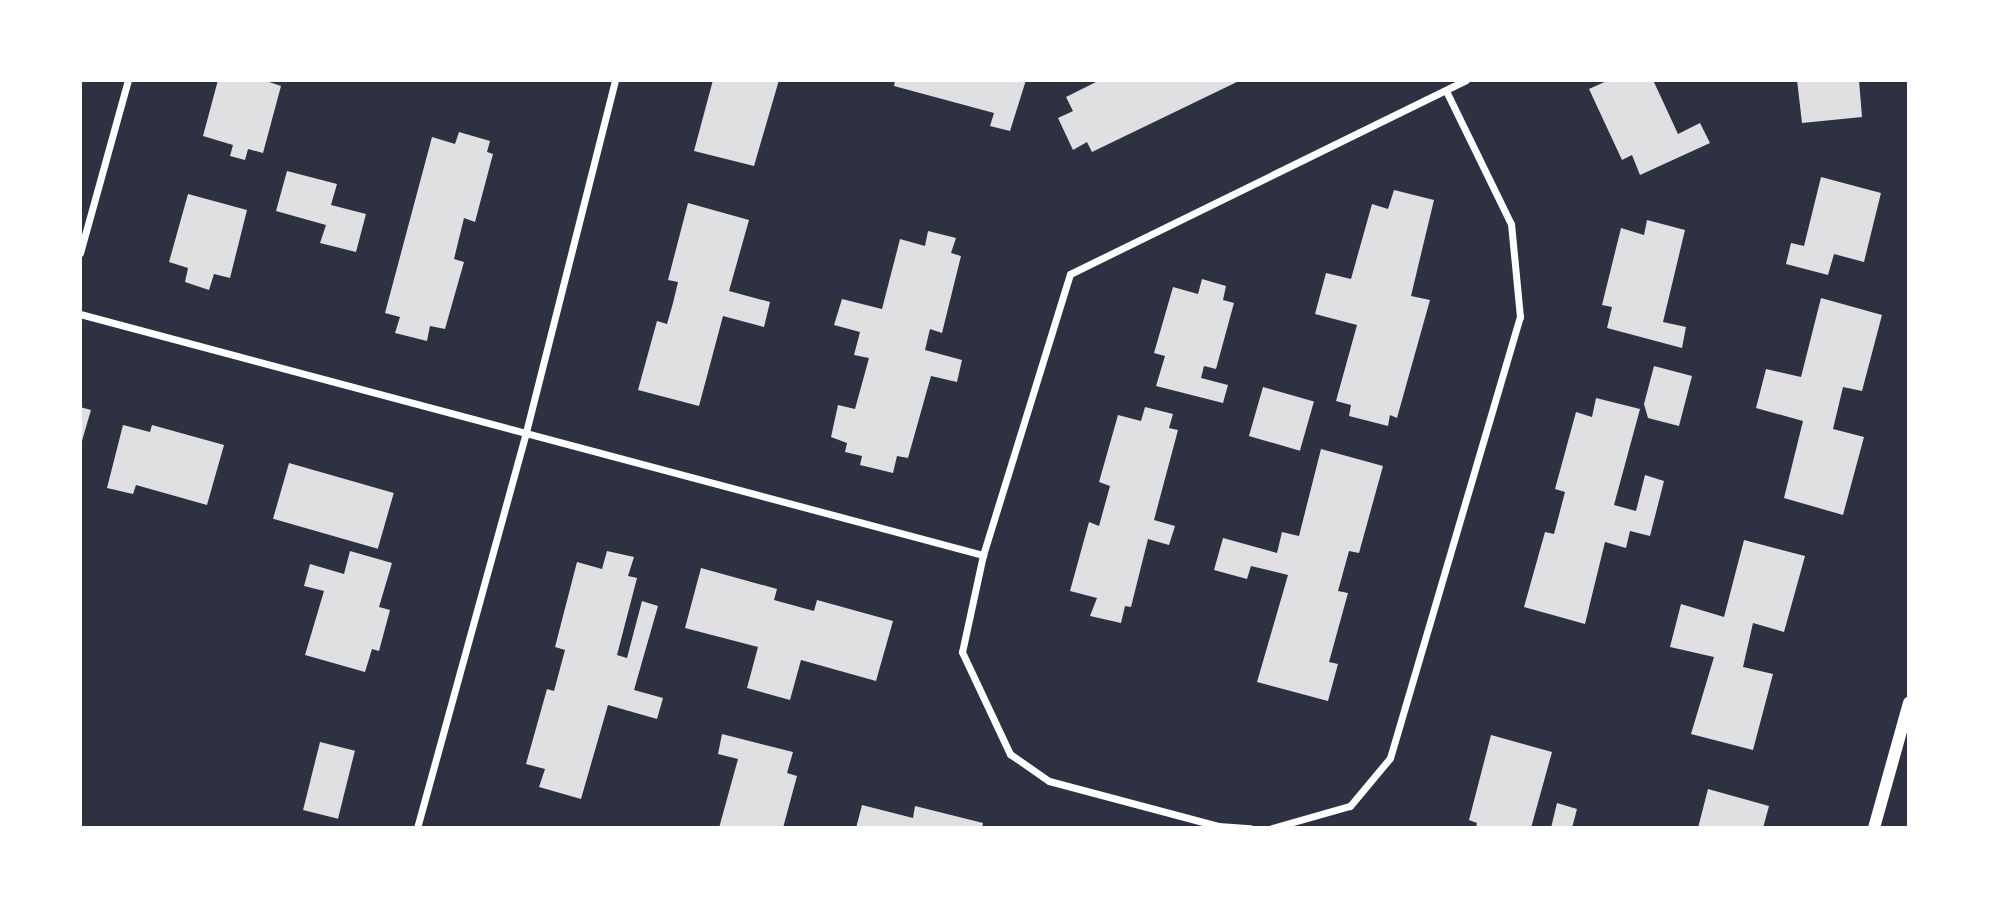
<!DOCTYPE html>
<style>
body{margin:0}
#map{position:relative;width:1989px;height:908px;overflow:hidden;background:#2d3142;font-family:"Zilla Slab",serif}
div>[style]{position:absolute}
.building>*{inset:0;background:#e0e0e3;transform-origin:0 0}
.minor>*{height:7px;margin:-3.5px;padding:0 3.5px;transform-origin:3.5px;border-radius:3.5px;background:#fff}
.tertiary>*{height:12px;margin:-6px;padding:0 6px;transform-origin:6px;border-radius:6px;background:#fff}
span{translate:-50% -50%;white-space:nowrap;text-align:center;line-height:1.15;-webkit-text-stroke:6px #fff;paint-order:stroke}
.frame{position:absolute;inset:0;border:82px solid #fff;pointer-events:none}
</style>
<div id="map">
<div class="building">
<i style="clip-path:polygon(218px 80px,263px 80px,281px 86px,263px 153px,248px 149px,245px 160px,230px 156px,233px 145px,203px 136px)"></i>
<i style="clip-path:polygon(713px 80px,779px 80px,754px 166px,694px 151px)"></i>
<i style="clip-path:polygon(895px 80px,1026px 80px,1010px 131px,990px 126px,994px 113px,894px 86px)"></i>
<i style="clip-path:polygon(1100px 80px,1241px 80px,1092px 152px,1087px 142px,1073px 150px,1058px 118px,1073px 111px,1066px 97px)"></i>
<i style="clip-path:polygon(1609px 80px,1653px 80px,1678px 134px,1700px 123px,1710px 143px,1640px 175px,1632px 155px,1622px 160px,1589px 89px)"></i>
<i style="clip-path:polygon(1797px 80px,1859px 80px,1862px 117px,1802px 123px)"></i>
<i style="clip-path:polygon(459px 132px,490px 141px,487px 152px,493px 154px,475px 222px,464px 218px,454px 259px,464px 262px,445px 329px,430px 326px,427px 341px,395px 333px,400px 317px,385px 313px,432px 137px,455px 144px)"></i>
<i style="clip-path:polygon(287px 171px,337px 184px,331px 205px,366px 214px,356px 252px,320px 243px,326px 225px,276px 211px)"></i>
<i style="clip-path:polygon(1821px 177px,1881px 193px,1864px 262px,1834px 254px,1828px 275px,1786px 264px,1791px 243px,1804px 246px)"></i>
<i style="clip-path:polygon(1394px 190px,1434px 200px,1411px 296px,1430px 300px,1397px 418px,1390px 415px,1388px 426px,1349px 416px,1351px 405px,1336px 401px,1357px 325px,1315px 314px,1326px 273px,1351px 279px,1372px 204px,1388px 209px)"></i>
<i style="clip-path:polygon(188px 194px,247px 210px,230px 278px,214px 274px,209px 290px,185px 282px,188px 268px,169px 262px)"></i>
<i style="clip-path:polygon(688px 203px,749px 220px,729px 291px,770px 302px,764px 327px,723px 316px,699px 406px,638px 390px,657px 321px,667px 324px,673px 303px,678px 282px,668px 280px)"></i>
<i style="clip-path:polygon(1647px 220px,1685px 230px,1663px 322px,1686px 327px,1682px 348px,1607px 328px,1612px 307px,1602px 305px,1621px 228px,1644px 235px)"></i>
<i style="clip-path:polygon(928px 231px,956px 238px,951px 253px,961px 256px,942px 333px,930px 329px,925px 350px,962px 360px,957px 382px,931px 376px,908px 458px,897px 456px,893px 473px,860px 465px,862px 456px,845px 452px,847px 443px,831px 437px,838px 405px,855px 409px,869px 358px,854px 355px,860px 332px,834px 325px,842px 299px,882px 309px,900px 239px,925px 246px)"></i>
<i style="clip-path:polygon(1202px 279px,1226px 286px,1223px 300px,1234px 303px,1216px 369px,1204px 366px,1201px 378px,1228px 385px,1223px 403px,1156px 386px,1165px 356px,1154px 353px,1173px 287px,1198px 294px)"></i>
<i style="clip-path:polygon(1821px 298px,1882px 315px,1862px 391px,1843px 387px,1833px 429px,1864px 437px,1843px 515px,1784px 498px,1803px 421px,1756px 408px,1766px 369px,1801px 377px)"></i>
<i style="clip-path:polygon(1654px 366px,1692px 376px,1679px 426px,1648px 418px,1644px 404px)"></i>
<i style="left:1263px;top:387px;width:53px;height:51px;rotate:16deg"></i>
<i style="clip-path:polygon(1596px 398px,1640px 409px,1614px 505px,1636px 511px,1645px 475px,1664px 481px,1650px 536px,1630px 531px,1626px 548px,1605px 542px,1585px 624px,1524px 607px,1545px 532px,1554px 534px,1565px 492px,1555px 489px,1576px 412px,1592px 417px)"></i>
<i style="clip-path:polygon(80px 407px,91px 410px,81px 444px,80px 444px)"></i>
<i style="clip-path:polygon(1145px 407px,1173px 414px,1169px 428px,1178px 430px,1154px 520px,1175px 526px,1169px 545px,1148px 539px,1131px 607px,1125px 606px,1121px 623px,1090px 616px,1097px 598px,1070px 591px,1089px 522px,1099px 526px,1110px 486px,1099px 482px,1118px 415px,1141px 421px)"></i>
<i style="clip-path:polygon(123px 425px,150px 432px,152px 425px,224px 445px,207px 505px,136px 485px,133px 494px,107px 488px)"></i>
<i style="clip-path:polygon(1321px 449px,1383px 466px,1359px 553px,1349px 551px,1338px 591px,1348px 593px,1329px 662px,1338px 664px,1328px 701px,1257px 682px,1288px 575px,1251px 566px,1247px 579px,1214px 570px,1223px 538px,1277px 553px,1282px 532px,1299px 536px)"></i>
<i style="left:289px;top:463px;width:109px;height:58px;rotate:16deg"></i>
<i style="clip-path:polygon(1744px 540px,1805px 556px,1784px 632px,1753px 623px,1743px 667px,1773px 674px,1753px 750px,1691px 734px,1714px 657px,1670px 647px,1681px 604px,1724px 617px)"></i>
<i style="clip-path:polygon(350px 551px,392px 563px,379px 607px,390px 610px,379px 651px,372px 649px,365px 672px,305px 655px,324px 591px,304px 586px,310px 564px,344px 574px)"></i>
<i style="clip-path:polygon(607px 551px,634px 557px,628px 576px,637px 578px,617px 655px,627px 658px,642px 601px,658px 606px,634px 690px,663px 698px,657px 719px,608px 705px,581px 799px,539px 787px,545px 769px,526px 764px,547px 689px,554px 691px,565px 650px,555px 647px,577px 562px,602px 569px)"></i>
<i style="clip-path:polygon(701px 568px,777px 589px,774px 600px,814px 611px,817px 600px,893px 621px,876px 681px,801px 660px,790px 700px,747px 688px,758px 647px,685px 628px)"></i>
<i style="clip-path:polygon(722px 734px,793px 752px,787px 773px,797px 776px,783px 828px,719px 828px,738px 759px,718px 754px)"></i>
<i style="clip-path:polygon(1491px 735px,1552px 752px,1531px 828px,1476px 828px,1477px 823px,1469px 820px)"></i>
<i style="left:320px;top:742px;width:36px;height:70px;rotate:14deg"></i>
<i style="clip-path:polygon(1708px 789px,1769px 806px,1763px 828px,1698px 828px)"></i>
<i style="clip-path:polygon(1557px 803px,1577px 809px,1572px 828px,1551px 828px)"></i>
<i style="clip-path:polygon(862px 805px,913px 818px,915px 806px,983px 823px,982px 828px,856px 828px)"></i>
</div>
<div class="minor">
<i style="left:80px;top:253px;width:180px;rotate:-74.5deg"></i>
<i style="left:80px;top:314px;width:935px;rotate:14.94deg"></i>
<i style="left:983px;top:555px;width:294px;rotate:-72.8deg"></i>
<i style="left:1070px;top:274px;width:441px;rotate:-26.1deg"></i>
<i style="left:983px;top:555px;width:99px;rotate:102.2deg"></i>
<i style="left:962px;top:652px;width:113px;rotate:64.8deg"></i>
<i style="left:1010px;top:754px;width:47px;rotate:34.7deg"></i>
<i style="left:1049px;top:781px;width:175px;rotate:14.9deg"></i>
<i style="left:1218px;top:826px;width:32px;rotate:4deg"></i>
<i style="left:417px;top:828px;width:411px;rotate:-74.6deg"></i>
<i style="left:526px;top:432px;width:363px;rotate:-75.8deg"></i>
<i style="left:1272px;top:828px;width:81px;rotate:-15.8deg"></i>
<i style="left:1350px;top:806px;width:62px;rotate:-50.2deg"></i>
<i style="left:1390px;top:758px;width:460px;rotate:-73.6deg"></i>
<i style="left:1520px;top:317px;width:93px;rotate:-95.5deg"></i>
<i style="left:1511px;top:224px;width:148px;rotate:-116deg"></i>
</div>
<div class="tertiary">
<i style="left:1874px;top:828px;width:130px;rotate:-74.4deg"></i>
</div>
<div class="frame"></div>
</div>
